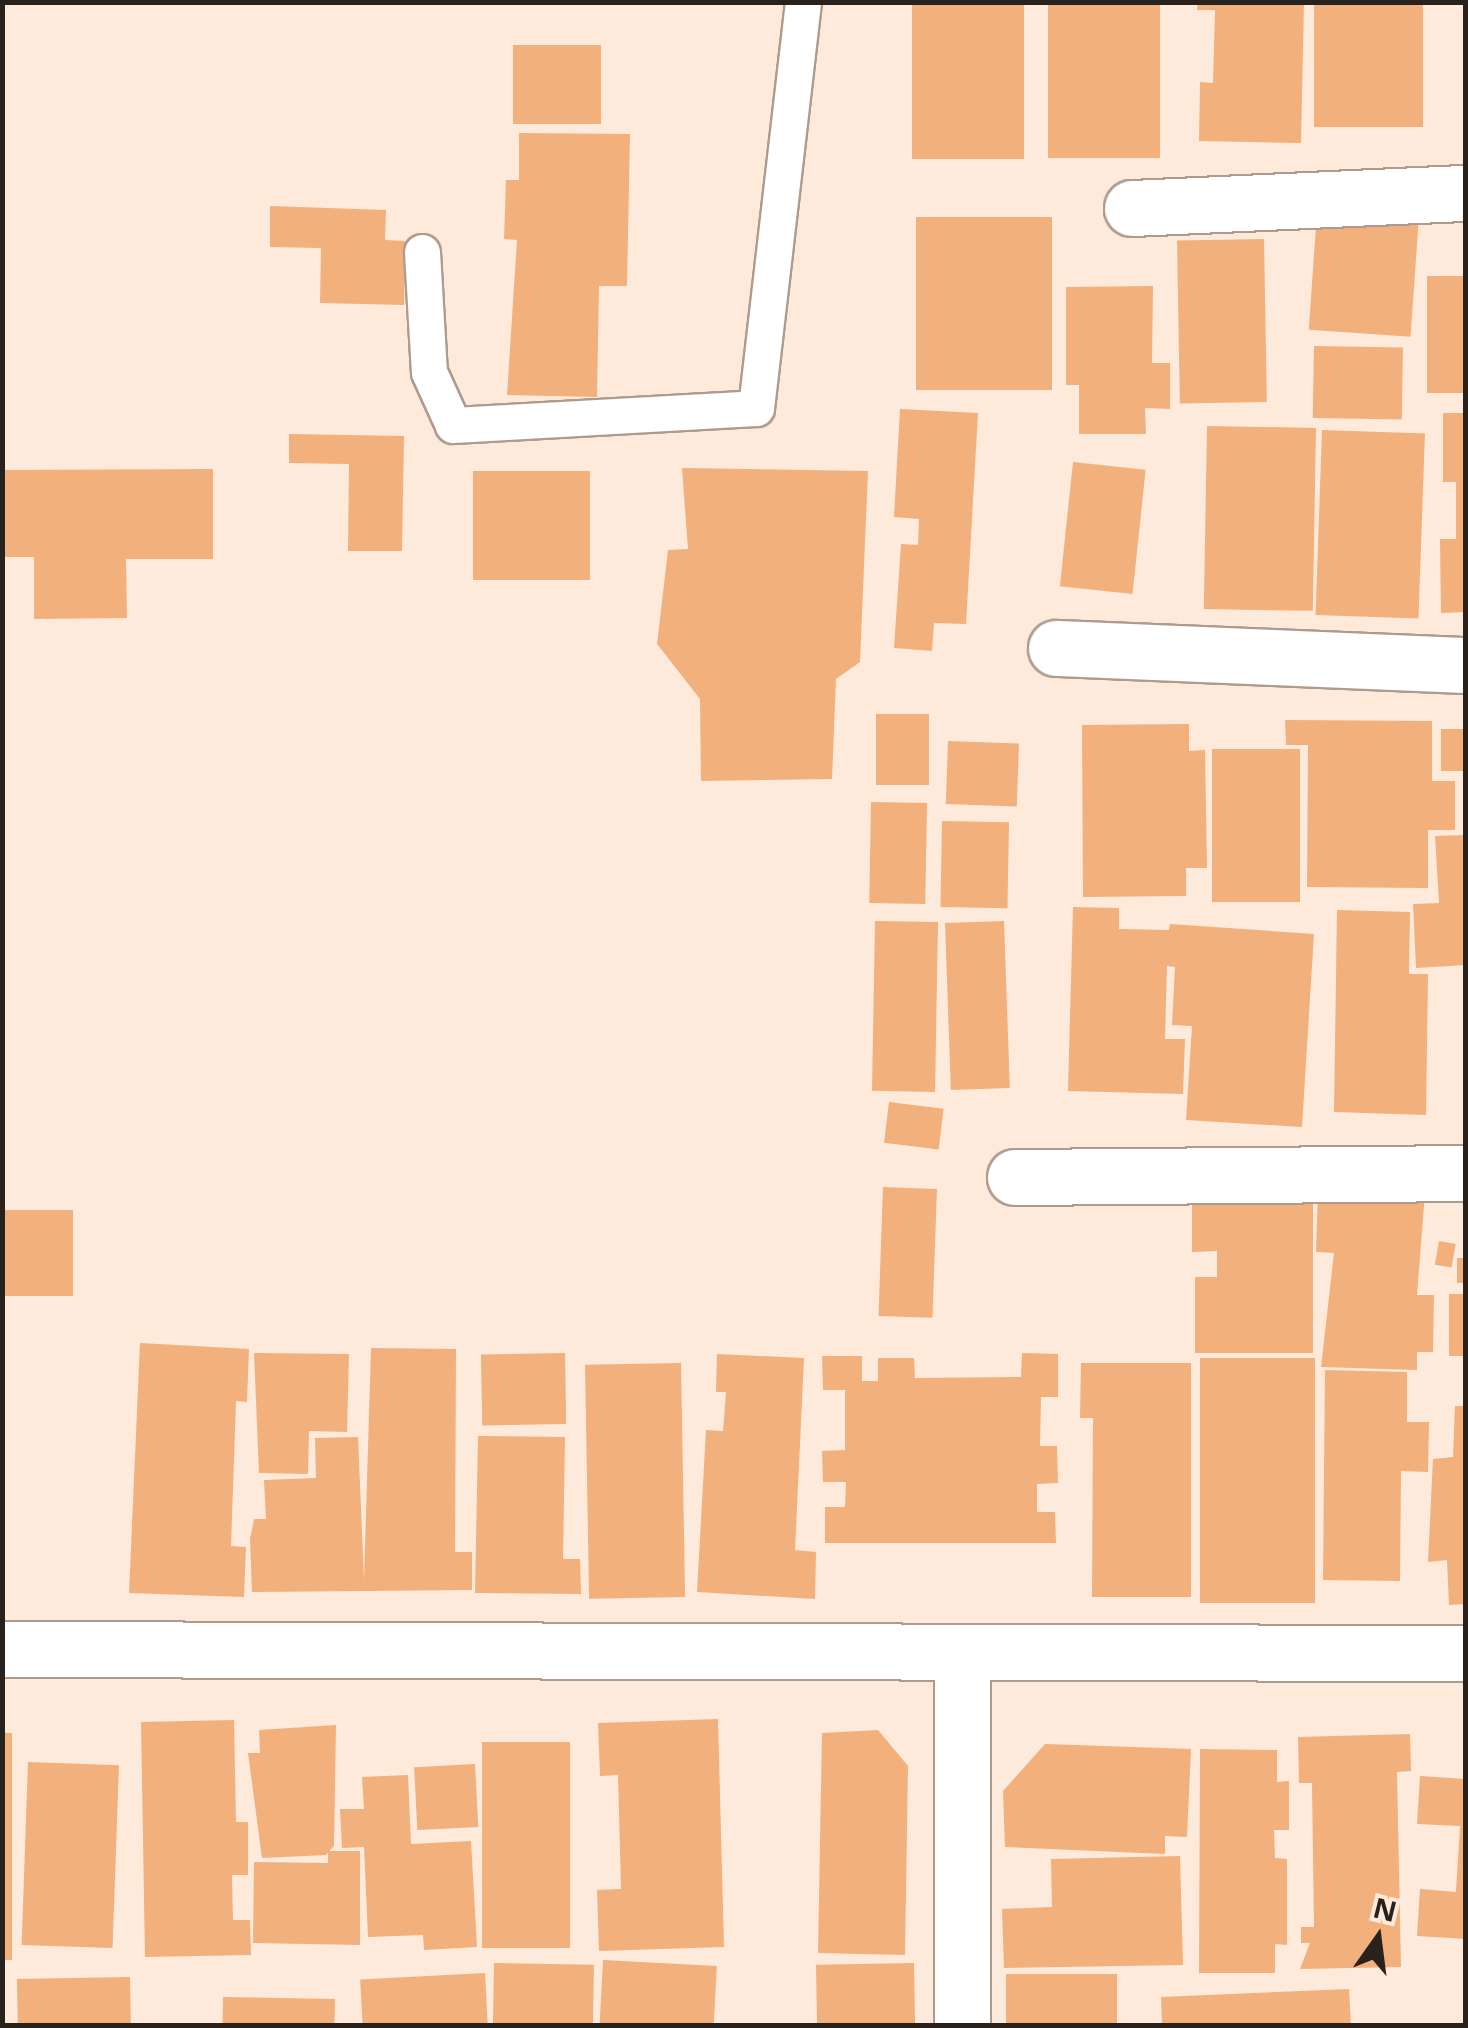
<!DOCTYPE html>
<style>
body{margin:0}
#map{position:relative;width:1468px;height:2028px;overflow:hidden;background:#fdeadb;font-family:"Noto Sans",sans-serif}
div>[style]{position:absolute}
.building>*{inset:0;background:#f2b07d;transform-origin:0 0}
.roads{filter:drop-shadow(2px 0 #ae9b8e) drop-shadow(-2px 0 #ae9b8e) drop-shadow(0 2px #ae9b8e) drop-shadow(0 -2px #ae9b8e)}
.service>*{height:35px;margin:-17.5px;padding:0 17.5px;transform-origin:17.5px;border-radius:17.5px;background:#fff}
.minor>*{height:55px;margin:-27.5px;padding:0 27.5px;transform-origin:27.5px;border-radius:27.5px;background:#fff}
span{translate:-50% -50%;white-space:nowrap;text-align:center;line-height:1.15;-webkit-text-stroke:8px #fdeadb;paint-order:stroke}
.frame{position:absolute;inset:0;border:5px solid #28211c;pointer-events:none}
.north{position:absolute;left:1328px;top:1888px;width:100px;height:100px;-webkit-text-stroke:8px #fdeadb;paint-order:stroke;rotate:14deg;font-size:28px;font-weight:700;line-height:40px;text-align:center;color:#28211c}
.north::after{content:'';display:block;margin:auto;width:35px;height:45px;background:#28211c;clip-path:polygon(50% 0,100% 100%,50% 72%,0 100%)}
</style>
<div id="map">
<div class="building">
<i style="left:912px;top:2px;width:112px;height:157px"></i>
<i style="left:1048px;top:2px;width:112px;height:156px"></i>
<i style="clip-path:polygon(1198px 2px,1304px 2px,1301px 143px,1199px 141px,1200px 82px,1213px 83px,1215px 10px,1197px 10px)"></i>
<i style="left:1314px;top:2px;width:109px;height:125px"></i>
<i style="left:513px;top:45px;width:88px;height:79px"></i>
<i style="clip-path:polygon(519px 133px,630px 134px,627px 286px,599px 286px,597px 397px,507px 395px,517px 240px,504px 239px,506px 180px,519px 180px)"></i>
<i style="clip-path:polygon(270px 206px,386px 210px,385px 240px,405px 241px,404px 305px,320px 303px,321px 248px,270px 247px)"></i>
<i style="left:1317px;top:212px;width:102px;height:118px;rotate:4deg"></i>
<i style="left:916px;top:217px;width:136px;height:173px"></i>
<i style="left:1264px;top:239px;width:163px;height:87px;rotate:89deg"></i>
<i style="left:1427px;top:276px;width:39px;height:117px"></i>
<i style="clip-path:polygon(1153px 286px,1152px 363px,1170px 363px,1170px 409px,1145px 408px,1146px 434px,1079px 434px,1079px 385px,1066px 385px,1066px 287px)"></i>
<i style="left:1314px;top:346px;width:89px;height:72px;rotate:1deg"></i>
<i style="clip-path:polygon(900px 409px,978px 413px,966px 624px,934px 623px,932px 651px,894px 648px,901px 544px,918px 545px,919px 519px,894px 517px)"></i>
<i style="clip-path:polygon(1443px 413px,1466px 413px,1466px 612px,1441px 613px,1440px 539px,1456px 539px,1456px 482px,1443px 482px)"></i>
<i style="left:1207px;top:426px;width:109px;height:183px;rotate:1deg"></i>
<i style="left:1322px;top:430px;width:103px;height:185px;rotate:2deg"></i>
<i style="clip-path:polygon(289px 434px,404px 436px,402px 551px,348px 551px,349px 464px,289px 463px)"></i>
<i style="left:1073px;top:462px;width:73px;height:125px;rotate:6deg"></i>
<i style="clip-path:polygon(682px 468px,868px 471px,860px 662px,836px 679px,832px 779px,701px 781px,700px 699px,657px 644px,668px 550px,688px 549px)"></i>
<i style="clip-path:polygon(213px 469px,213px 559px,126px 559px,127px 618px,34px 619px,34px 557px,2px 557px,2px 470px)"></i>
<i style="left:473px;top:471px;width:117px;height:109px"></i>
<i style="left:876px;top:714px;width:53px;height:71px"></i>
<i style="clip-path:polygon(1285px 720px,1432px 721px,1432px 781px,1455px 781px,1455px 830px,1428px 830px,1428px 888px,1307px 887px,1308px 745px,1286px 745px)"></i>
<i style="clip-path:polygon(1189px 724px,1189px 751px,1205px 750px,1207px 868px,1186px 868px,1186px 896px,1083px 897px,1082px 725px)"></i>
<i style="left:1466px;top:729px;width:42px;height:25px;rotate:90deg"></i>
<i style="left:948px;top:741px;width:71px;height:63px;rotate:2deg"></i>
<i style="left:1212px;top:749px;width:88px;height:153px"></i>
<i style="left:871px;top:802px;width:56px;height:101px;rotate:1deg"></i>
<i style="left:942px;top:821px;width:67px;height:86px;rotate:1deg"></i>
<i style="clip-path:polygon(1466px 835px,1466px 965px,1416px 968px,1413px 904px,1439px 903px,1435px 836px)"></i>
<i style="clip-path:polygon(1073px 907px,1119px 908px,1119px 929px,1169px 930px,1170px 924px,1314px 934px,1302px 1127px,1186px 1120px,1192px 1026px,1172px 1025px,1175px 967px,1167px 966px,1165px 1039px,1185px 1039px,1183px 1094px,1068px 1091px)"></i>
<i style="clip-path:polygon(1337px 910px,1410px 912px,1409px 974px,1428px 974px,1426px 1115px,1334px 1112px)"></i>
<i style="left:1004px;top:921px;width:167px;height:59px;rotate:88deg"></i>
<i style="left:938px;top:922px;width:170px;height:63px;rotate:91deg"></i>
<i style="left:889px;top:1102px;width:55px;height:41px;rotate:7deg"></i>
<i style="left:883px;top:1187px;width:54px;height:129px;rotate:2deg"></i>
<i style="clip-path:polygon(1318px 1190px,1425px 1193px,1417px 1295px,1434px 1295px,1433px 1352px,1417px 1352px,1417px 1370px,1321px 1367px,1334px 1253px,1316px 1252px)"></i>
<i style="clip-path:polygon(1192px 1194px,1313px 1195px,1313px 1353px,1195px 1353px,1195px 1277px,1217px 1277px,1217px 1251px,1192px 1252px)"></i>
<i style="left:2px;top:1210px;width:71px;height:86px"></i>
<i style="left:1439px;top:1241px;width:17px;height:24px;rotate:10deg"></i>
<i style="left:1457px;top:1258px;width:9px;height:25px"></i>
<i style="left:1449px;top:1294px;width:17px;height:62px"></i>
<i style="clip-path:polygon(140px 1343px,249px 1349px,247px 1402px,236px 1401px,231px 1546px,246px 1547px,244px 1597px,129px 1593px)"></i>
<i style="clip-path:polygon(371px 1348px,456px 1349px,455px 1552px,472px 1552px,472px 1590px,252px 1592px,250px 1539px,254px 1519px,266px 1519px,264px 1480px,316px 1478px,315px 1438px,358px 1437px,364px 1580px)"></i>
<i style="clip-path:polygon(254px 1353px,349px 1354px,347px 1432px,309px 1431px,308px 1474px,259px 1473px)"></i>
<i style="left:565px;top:1353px;width:71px;height:84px;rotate:89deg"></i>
<i style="clip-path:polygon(1022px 1353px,1058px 1354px,1058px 1397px,1041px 1397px,1040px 1446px,1057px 1446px,1058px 1483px,1037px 1484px,1037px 1512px,1055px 1512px,1056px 1543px,825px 1543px,825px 1507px,845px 1507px,846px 1482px,823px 1482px,822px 1451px,845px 1450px,845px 1390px,823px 1390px,822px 1356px,862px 1356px,862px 1381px,878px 1381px,878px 1358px,914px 1358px,915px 1378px,1021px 1377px)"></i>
<i style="clip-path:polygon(717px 1354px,804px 1358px,795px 1550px,816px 1552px,815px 1599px,697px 1592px,706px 1430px,723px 1431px,726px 1392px,716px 1392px)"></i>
<i style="left:1200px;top:1358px;width:115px;height:245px"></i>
<i style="left:681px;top:1363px;width:234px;height:96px;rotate:89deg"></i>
<i style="clip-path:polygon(1081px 1363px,1191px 1363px,1191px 1597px,1092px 1597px,1093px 1418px,1080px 1418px)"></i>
<i style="clip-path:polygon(1325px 1370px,1407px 1372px,1407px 1422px,1429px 1422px,1428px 1472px,1401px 1471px,1400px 1581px,1323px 1580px)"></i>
<i style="clip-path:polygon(1455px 1406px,1466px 1406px,1466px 1604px,1449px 1605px,1447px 1560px,1428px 1562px,1433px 1459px,1453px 1457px)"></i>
<i style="clip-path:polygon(478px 1436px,565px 1437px,563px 1559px,580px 1559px,581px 1594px,475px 1593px)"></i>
<i style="clip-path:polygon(718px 1719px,724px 1947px,599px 1951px,597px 1890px,621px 1889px,618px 1775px,600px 1776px,598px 1723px)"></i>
<i style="clip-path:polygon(234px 1720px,236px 1822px,248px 1822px,248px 1875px,232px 1875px,233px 1920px,250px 1920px,251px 1955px,145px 1957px,141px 1722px)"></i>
<i style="clip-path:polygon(336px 1725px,334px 1846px,326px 1855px,262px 1858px,248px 1753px,260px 1753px,259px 1730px)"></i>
<i style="clip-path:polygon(878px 1730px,908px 1766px,905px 1955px,818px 1953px,822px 1733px)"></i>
<i style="left:2px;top:1733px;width:10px;height:227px"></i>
<i style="clip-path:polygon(1410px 1734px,1411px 1771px,1397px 1772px,1401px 1967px,1300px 1969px,1310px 1943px,1301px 1943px,1301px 1927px,1314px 1927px,1312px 1783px,1299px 1783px,1298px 1737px)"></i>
<i style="left:482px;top:1742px;width:88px;height:206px"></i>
<i style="clip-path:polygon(1045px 1744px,1191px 1749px,1187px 1837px,1165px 1836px,1165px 1854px,1005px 1847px,1003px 1791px)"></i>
<i style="clip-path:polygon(1200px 1749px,1277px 1750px,1277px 1782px,1289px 1781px,1289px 1830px,1274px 1830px,1275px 1858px,1287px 1859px,1287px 1945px,1275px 1944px,1275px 1973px,1199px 1973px)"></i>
<i style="left:28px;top:1762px;width:91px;height:183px;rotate:2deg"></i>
<i style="left:475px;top:1764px;width:63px;height:61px;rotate:87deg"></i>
<i style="clip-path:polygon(408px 1775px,411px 1844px,471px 1841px,477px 1947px,424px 1950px,423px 1935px,368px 1937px,364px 1847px,342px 1848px,340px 1809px,364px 1809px,362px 1777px)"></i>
<i style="clip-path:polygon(1420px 1776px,1466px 1779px,1466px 1939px,1417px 1936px,1420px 1889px,1456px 1892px,1460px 1826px,1417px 1824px)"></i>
<i style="clip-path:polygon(328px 1851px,360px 1851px,360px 1945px,253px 1943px,254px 1862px,328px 1863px)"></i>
<i style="clip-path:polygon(1180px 1856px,1183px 1965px,1004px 1968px,1002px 1909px,1052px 1907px,1051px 1859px)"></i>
<i style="left:603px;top:1960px;width:114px;height:66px;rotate:3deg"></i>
<i style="left:494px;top:1963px;width:100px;height:63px;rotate:1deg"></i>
<i style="left:914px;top:1963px;width:63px;height:98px;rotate:89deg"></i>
<i style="left:485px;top:1973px;width:53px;height:125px;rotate:87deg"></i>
<i style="left:1006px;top:1974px;width:111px;height:52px"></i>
<i style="left:130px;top:1977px;width:49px;height:113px;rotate:89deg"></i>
<i style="clip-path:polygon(1349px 1989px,1351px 2026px,1162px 2026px,1161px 1997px)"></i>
<i style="left:223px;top:1997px;width:112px;height:29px;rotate:1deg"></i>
</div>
<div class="roads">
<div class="service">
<i style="left:422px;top:252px;width:120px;rotate:86.7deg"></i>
<i style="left:429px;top:372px;width:58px;rotate:65.6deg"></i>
<i style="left:453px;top:425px;width:303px;rotate:-3.2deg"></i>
<i style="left:756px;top:408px;width:409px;rotate:-83.4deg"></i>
</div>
<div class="minor">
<i style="left:1132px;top:208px;width:334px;rotate:-2.6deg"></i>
<i style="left:1056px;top:648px;width:410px;rotate:2.4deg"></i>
<i style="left:1015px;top:1177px;width:451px;rotate:-0.5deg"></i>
<i style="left:2px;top:1649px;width:1464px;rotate:0.16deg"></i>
<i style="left:962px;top:2026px;width:374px;rotate:-90deg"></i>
</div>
</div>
<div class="frame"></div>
<div class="north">N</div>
</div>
